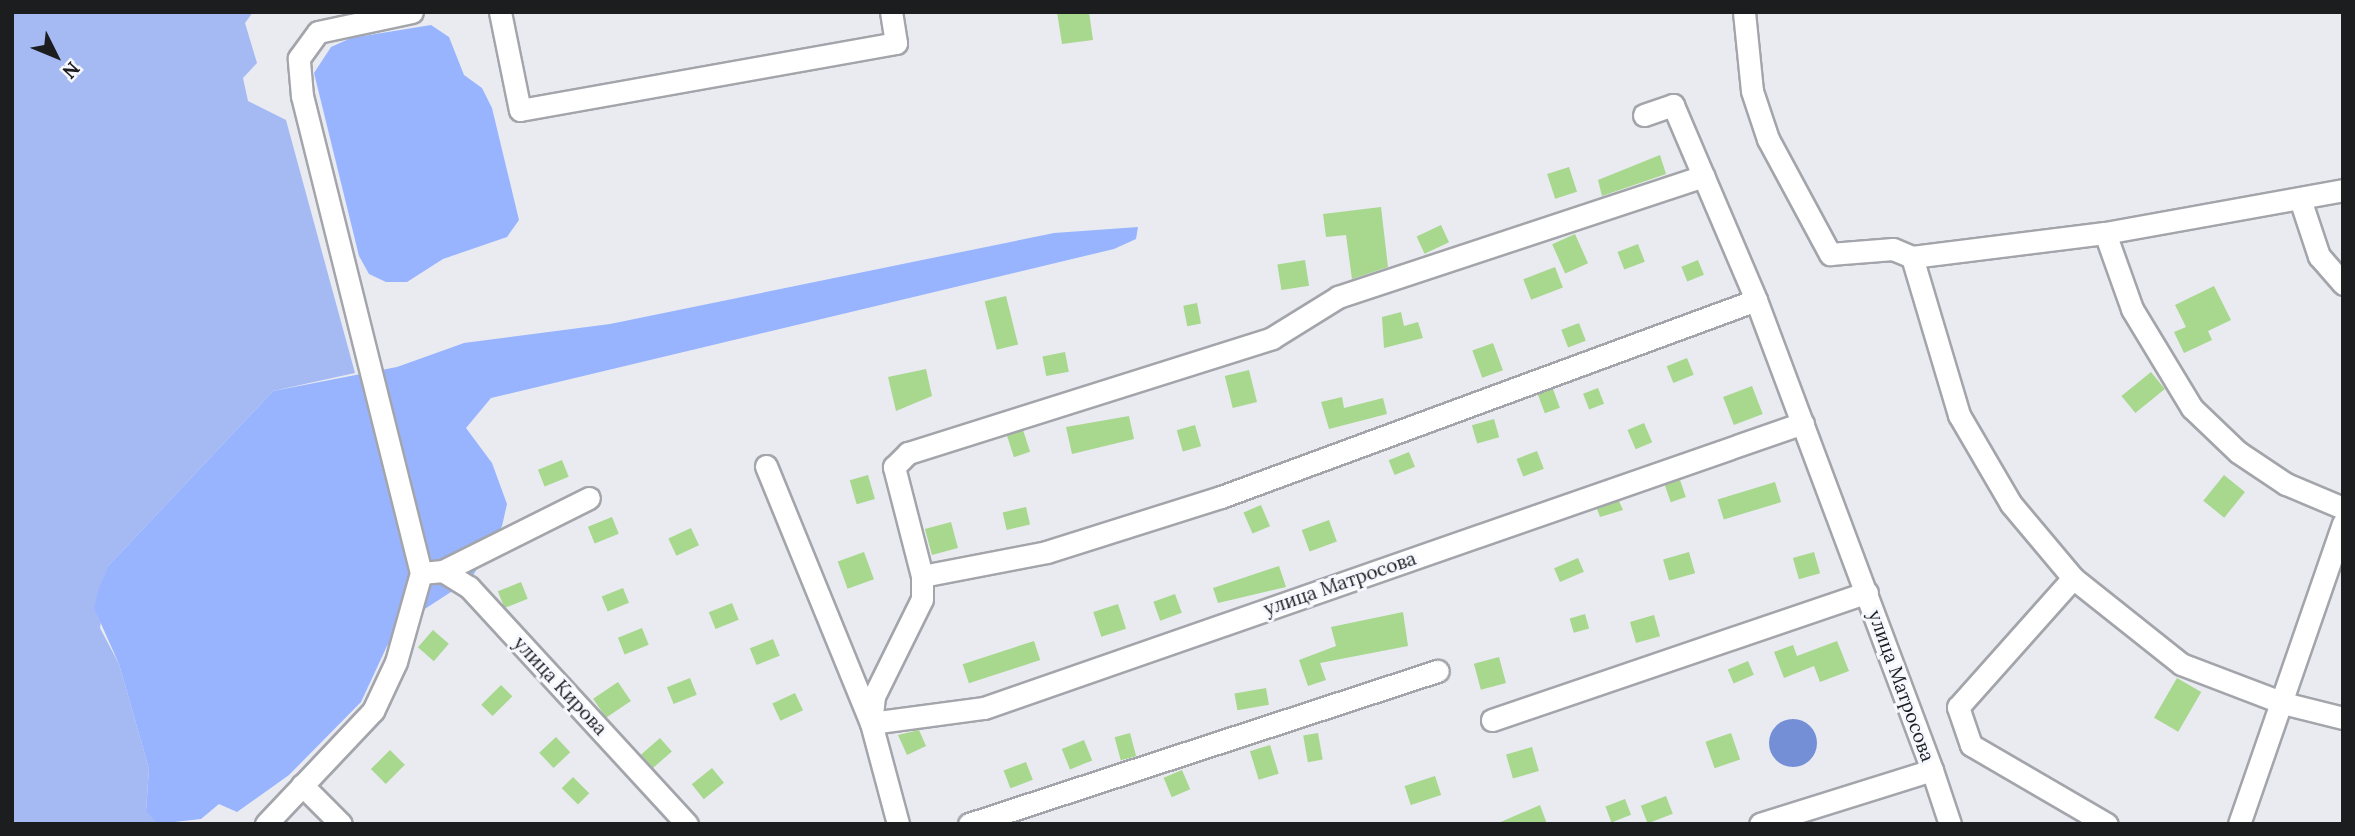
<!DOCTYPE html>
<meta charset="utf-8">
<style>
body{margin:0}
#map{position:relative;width:2355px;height:836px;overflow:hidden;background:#e9ebf1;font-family:Lora,serif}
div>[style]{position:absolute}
.green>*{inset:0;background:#a5baf3}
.forest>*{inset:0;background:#98b4fe}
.water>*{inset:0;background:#758fd6}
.round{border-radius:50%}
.building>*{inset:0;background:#a8d78e;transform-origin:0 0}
.roads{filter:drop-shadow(2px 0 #a3a5ab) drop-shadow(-2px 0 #a3a5ab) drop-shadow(0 2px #a3a5ab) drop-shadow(0 -2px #a3a5ab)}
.minor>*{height:21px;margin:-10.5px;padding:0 10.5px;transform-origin:10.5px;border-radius:10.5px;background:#fff}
span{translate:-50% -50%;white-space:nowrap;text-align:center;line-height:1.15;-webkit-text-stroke:6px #f6f8ff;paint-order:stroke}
.street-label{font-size:19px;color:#1c1d1f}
.frame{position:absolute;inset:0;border:14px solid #1c1d1f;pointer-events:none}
.north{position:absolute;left:21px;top:21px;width:70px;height:70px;-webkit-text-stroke:5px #f6f8ff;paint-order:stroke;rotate:133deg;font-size:19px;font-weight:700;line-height:28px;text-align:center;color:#1c1d1f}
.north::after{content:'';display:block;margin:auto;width:24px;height:32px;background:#1c1d1f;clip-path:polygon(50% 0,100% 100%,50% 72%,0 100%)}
</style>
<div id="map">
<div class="green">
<i style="clip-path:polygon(12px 12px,253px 12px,245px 23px,257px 63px,243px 78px,248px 101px,286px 120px,355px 373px,273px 391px,109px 565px,100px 628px,119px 664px,149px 769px,146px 810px,157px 824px,12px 824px)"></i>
</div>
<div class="forest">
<i style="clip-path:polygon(431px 25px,449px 37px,464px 75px,482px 88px,492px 108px,519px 220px,507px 237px,443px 259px,407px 282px,386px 282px,369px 274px,359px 256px,314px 73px,331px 47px,351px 38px)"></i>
<i style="clip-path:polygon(1138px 227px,1136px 239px,1114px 249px,491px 398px,466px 428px,492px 463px,507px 504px,502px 526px,471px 579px,417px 614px,387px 646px,361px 702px,289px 775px,237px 812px,219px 804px,201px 819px,157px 824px,146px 811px,149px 769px,119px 664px,94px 608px,99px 588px,109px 565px,273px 391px,397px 367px,464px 343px,610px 324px,1054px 233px)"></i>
</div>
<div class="water">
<i class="round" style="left:1769px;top:719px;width:48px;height:48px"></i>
</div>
<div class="building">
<i style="clip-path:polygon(1057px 12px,1089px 12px,1093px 40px,1062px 44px)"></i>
<i style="clip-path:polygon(1660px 155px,1666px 174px,1602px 196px,1598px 180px)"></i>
<i style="left:1569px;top:167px;width:26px;height:23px;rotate:72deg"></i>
<i style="clip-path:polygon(1381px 207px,1388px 267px,1352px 279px,1346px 235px,1326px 237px,1323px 214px)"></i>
<i style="left:1441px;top:225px;width:19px;height:27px;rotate:65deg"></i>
<i style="left:1575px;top:234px;width:32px;height:25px;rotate:66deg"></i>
<i style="left:1638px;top:244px;width:19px;height:22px;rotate:69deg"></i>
<i style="left:1305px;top:260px;width:26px;height:28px;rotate:81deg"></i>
<i style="left:1698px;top:260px;width:16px;height:18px;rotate:68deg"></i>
<i style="left:1555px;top:267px;width:22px;height:34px;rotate:69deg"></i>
<i style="clip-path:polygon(2214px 286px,2231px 320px,2208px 331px,2212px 340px,2184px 353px,2174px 332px,2186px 327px,2175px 305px)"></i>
<i style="left:1006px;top:296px;width:50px;height:22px;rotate:76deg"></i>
<i style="left:1197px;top:303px;width:21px;height:14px;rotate:79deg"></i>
<i style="clip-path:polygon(1401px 312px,1404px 326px,1418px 322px,1423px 338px,1384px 348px,1382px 317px)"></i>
<i style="left:1579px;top:323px;width:19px;height:19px;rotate:69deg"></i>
<i style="left:1493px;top:343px;width:29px;height:22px;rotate:70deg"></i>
<i style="left:1065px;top:352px;width:20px;height:23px;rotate:79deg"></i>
<i style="left:1687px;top:358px;width:18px;height:22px;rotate:68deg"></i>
<i style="clip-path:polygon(926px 369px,932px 396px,896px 411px,888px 377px)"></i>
<i style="left:1249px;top:370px;width:33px;height:25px;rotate:76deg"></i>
<i style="left:2151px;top:372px;width:22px;height:38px;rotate:51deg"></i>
<i style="left:1752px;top:386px;width:30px;height:31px;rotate:69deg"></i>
<i style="left:1598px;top:388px;width:17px;height:16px;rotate:69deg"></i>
<i style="left:1553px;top:389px;width:20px;height:16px;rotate:70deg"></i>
<i style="clip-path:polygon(1342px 397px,1344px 408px,1383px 398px,1387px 414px,1329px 429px,1321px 402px)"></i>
<i style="clip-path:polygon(1129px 416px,1134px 439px,1072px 454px,1066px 427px)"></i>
<i style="left:1494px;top:419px;width:19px;height:23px;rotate:74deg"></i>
<i style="left:1644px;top:423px;width:21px;height:18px;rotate:67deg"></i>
<i style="left:1195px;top:425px;width:22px;height:19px;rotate:74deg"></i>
<i style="left:1023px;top:430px;width:23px;height:17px;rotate:72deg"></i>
<i style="left:1537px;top:451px;width:19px;height:22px;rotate:69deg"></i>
<i style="left:1409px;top:452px;width:16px;height:22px;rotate:68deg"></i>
<i style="left:562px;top:460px;width:18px;height:26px;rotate:68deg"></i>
<i style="left:868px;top:475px;width:25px;height:19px;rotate:74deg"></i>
<i style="left:2224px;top:475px;width:27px;height:33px;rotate:39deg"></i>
<i style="left:1680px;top:480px;width:18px;height:16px;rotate:71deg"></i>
<i style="left:1775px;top:482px;width:21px;height:60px;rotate:73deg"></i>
<i style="clip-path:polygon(1619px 501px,1623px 510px,1600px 517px,1597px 509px)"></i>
<i style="left:1261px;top:505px;width:23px;height:19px;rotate:67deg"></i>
<i style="left:1026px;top:507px;width:18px;height:24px;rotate:77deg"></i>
<i style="left:612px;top:517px;width:18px;height:26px;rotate:68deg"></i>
<i style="left:1329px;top:520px;width:23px;height:29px;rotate:70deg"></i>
<i style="left:951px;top:522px;width:27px;height:27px;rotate:75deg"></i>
<i style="left:691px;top:528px;width:19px;height:25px;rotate:65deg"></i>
<i style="left:864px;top:552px;width:29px;height:28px;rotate:70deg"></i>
<i style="left:1689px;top:552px;width:22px;height:27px;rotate:74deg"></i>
<i style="left:1814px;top:552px;width:22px;height:22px;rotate:74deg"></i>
<i style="left:1578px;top:558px;width:15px;height:26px;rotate:67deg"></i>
<i style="clip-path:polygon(1279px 566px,1286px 587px,1218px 603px,1213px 588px)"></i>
<i style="left:521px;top:582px;width:18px;height:25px;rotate:68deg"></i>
<i style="left:623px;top:588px;width:16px;height:23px;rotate:68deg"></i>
<i style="left:1175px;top:594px;width:20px;height:23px;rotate:70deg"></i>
<i style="left:732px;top:603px;width:18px;height:25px;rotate:68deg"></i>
<i style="left:1118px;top:604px;width:26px;height:26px;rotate:72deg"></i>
<i style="clip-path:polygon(1403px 612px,1408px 646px,1320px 663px,1326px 680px,1308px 686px,1299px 660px,1336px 646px,1331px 627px)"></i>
<i style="left:1585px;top:614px;width:15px;height:16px;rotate:74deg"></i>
<i style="left:1654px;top:615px;width:22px;height:25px;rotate:74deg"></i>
<i style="left:642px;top:628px;width:18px;height:26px;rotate:68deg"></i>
<i style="left:433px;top:630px;width:21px;height:23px;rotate:41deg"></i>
<i style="left:773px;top:639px;width:18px;height:25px;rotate:68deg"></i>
<i style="left:1034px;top:641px;width:20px;height:75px;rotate:72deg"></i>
<i style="clip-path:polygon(1837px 641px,1849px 671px,1820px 682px,1814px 666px,1784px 678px,1774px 652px,1793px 645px,1797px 656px)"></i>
<i style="left:1499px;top:657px;width:27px;height:26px;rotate:75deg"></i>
<i style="left:1748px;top:661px;width:15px;height:22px;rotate:67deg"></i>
<i style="left:690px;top:678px;width:18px;height:25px;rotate:68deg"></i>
<i style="left:2177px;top:678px;width:28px;height:46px;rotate:30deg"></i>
<i style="left:618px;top:682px;width:23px;height:30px;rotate:56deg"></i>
<i style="left:501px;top:685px;width:16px;height:28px;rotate:45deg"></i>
<i style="left:1266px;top:688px;width:17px;height:32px;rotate:80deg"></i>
<i style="left:795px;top:693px;width:19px;height:25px;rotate:65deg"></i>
<i style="clip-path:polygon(919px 730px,926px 746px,907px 755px,898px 735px)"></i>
<i style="left:1130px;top:733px;width:24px;height:16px;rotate:75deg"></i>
<i style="left:1318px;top:733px;width:27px;height:15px;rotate:80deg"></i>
<i style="left:1731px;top:733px;width:28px;height:27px;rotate:71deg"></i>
<i style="left:556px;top:737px;width:21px;height:23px;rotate:47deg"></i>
<i style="left:660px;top:738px;width:18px;height:25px;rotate:49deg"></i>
<i style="left:1084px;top:740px;width:22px;height:24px;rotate:68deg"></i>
<i style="left:1270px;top:745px;width:30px;height:21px;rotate:73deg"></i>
<i style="left:1532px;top:747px;width:25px;height:27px;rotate:74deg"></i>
<i style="left:390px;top:750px;width:21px;height:27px;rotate:45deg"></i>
<i style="left:1026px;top:762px;width:19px;height:24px;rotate:69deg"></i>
<i style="left:712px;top:768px;width:19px;height:26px;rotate:51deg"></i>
<i style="left:1182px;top:770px;width:21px;height:20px;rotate:67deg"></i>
<i style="left:1435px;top:776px;width:20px;height:32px;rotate:72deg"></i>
<i style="left:573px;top:777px;width:23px;height:16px;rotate:45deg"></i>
<i style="left:1666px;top:796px;width:19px;height:27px;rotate:69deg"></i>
<i style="left:1625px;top:799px;width:17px;height:21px;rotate:69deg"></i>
<i style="clip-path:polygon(1540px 805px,1547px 824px,1496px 824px)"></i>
</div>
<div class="roads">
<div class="minor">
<i style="left:500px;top:12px;width:100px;rotate:78.5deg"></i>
<i style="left:520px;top:110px;width:382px;rotate:-10.1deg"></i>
<i style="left:896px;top:43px;width:31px;rotate:-99deg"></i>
<i style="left:1744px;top:12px;width:79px;rotate:84.2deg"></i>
<i style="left:1752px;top:91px;width:51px;rotate:71.6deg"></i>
<i style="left:1768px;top:139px;width:131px;rotate:61.7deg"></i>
<i style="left:1830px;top:254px;width:63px;rotate:-4.5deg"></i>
<i style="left:1893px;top:249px;width:21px;rotate:23deg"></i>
<i style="left:1912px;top:257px;width:194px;rotate:-7.1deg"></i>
<i style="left:2105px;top:233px;width:242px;rotate:-10.2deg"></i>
<i style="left:1644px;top:115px;width:31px;rotate:-19deg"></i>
<i style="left:1673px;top:105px;width:212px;rotate:66.9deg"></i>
<i style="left:1756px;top:300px;width:502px;rotate:69.47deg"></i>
<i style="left:1932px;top:770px;width:180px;rotate:162.6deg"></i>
<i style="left:2301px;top:202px;width:57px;rotate:71.6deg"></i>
<i style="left:2319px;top:256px;width:37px;rotate:49deg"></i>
<i style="left:2105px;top:233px;width:81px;rotate:70.4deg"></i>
<i style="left:2132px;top:309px;width:116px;rotate:58.8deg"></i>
<i style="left:2192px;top:408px;width:64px;rotate:43.7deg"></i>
<i style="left:2238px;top:452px;width:58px;rotate:33.7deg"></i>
<i style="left:2286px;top:484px;width:62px;rotate:22.8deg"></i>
<i style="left:1912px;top:257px;width:165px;rotate:73.4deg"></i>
<i style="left:1959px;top:415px;width:103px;rotate:59.7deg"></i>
<i style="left:2011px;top:504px;width:97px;rotate:50deg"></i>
<i style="left:2073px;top:578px;width:138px;rotate:38.5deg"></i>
<i style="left:2181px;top:664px;width:109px;rotate:20.9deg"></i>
<i style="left:2283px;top:703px;width:62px;rotate:14deg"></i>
<i style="left:1756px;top:300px;width:570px;rotate:159.79deg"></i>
<i style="left:1221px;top:497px;width:182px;rotate:162.5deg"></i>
<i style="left:1047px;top:552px;width:127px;rotate:169.1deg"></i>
<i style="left:922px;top:576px;width:23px;rotate:90deg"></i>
<i style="left:922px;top:599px;width:108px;rotate:116.3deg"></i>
<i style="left:874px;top:696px;width:27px;rotate:96deg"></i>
<i style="left:871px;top:723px;width:114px;rotate:-7.6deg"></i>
<i style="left:984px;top:708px;width:867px;rotate:-19.19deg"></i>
<i style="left:766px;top:466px;width:278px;rotate:67.8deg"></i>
<i style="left:871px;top:723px;width:105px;rotate:75deg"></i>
<i style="left:443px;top:571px;width:163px;rotate:-26.6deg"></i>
<i style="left:421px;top:573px;width:22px;rotate:-5deg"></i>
<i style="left:443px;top:571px;width:31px;rotate:32deg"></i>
<i style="left:469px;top:587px;width:322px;rotate:47.4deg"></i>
<i style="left:922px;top:576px;width:113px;rotate:-104.4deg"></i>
<i style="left:894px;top:467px;width:20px;rotate:-45deg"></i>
<i style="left:908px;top:453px;width:382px;rotate:-17.5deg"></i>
<i style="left:1272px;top:338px;width:78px;rotate:-31.8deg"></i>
<i style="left:1338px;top:297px;width:385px;rotate:-18.3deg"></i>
<i style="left:2073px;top:578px;width:173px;rotate:131.7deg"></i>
<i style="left:1958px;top:707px;width:40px;rotate:71.1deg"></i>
<i style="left:1971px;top:745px;width:157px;rotate:30.2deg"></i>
<i style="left:1492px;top:720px;width:396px;rotate:-18.8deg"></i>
<i style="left:1932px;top:770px;width:57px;rotate:71.6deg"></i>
<i style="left:302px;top:785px;width:55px;rotate:45deg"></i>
<i style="left:266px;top:824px;width:156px;rotate:-46.6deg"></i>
<i style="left:373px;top:711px;width:54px;rotate:-64.9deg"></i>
<i style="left:396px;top:662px;width:92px;rotate:-74.3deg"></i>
<i style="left:421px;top:573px;width:492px;rotate:-104deg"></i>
<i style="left:302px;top:96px;width:38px;rotate:-95deg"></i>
<i style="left:299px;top:58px;width:32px;rotate:-54deg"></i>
<i style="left:318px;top:32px;width:96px;rotate:-12deg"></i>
<i style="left:969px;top:824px;width:493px;rotate:-18.1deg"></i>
<i style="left:2239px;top:824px;width:318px;rotate:-70.9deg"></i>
</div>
</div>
<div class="street-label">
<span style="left:1340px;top:584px;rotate:-19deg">улица Матросова</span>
<span style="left:560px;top:686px;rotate:47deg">улица Кирова</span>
<span style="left:1901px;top:686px;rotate:70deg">улица Матросова</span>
</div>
<div class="frame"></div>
<div class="north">N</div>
</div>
